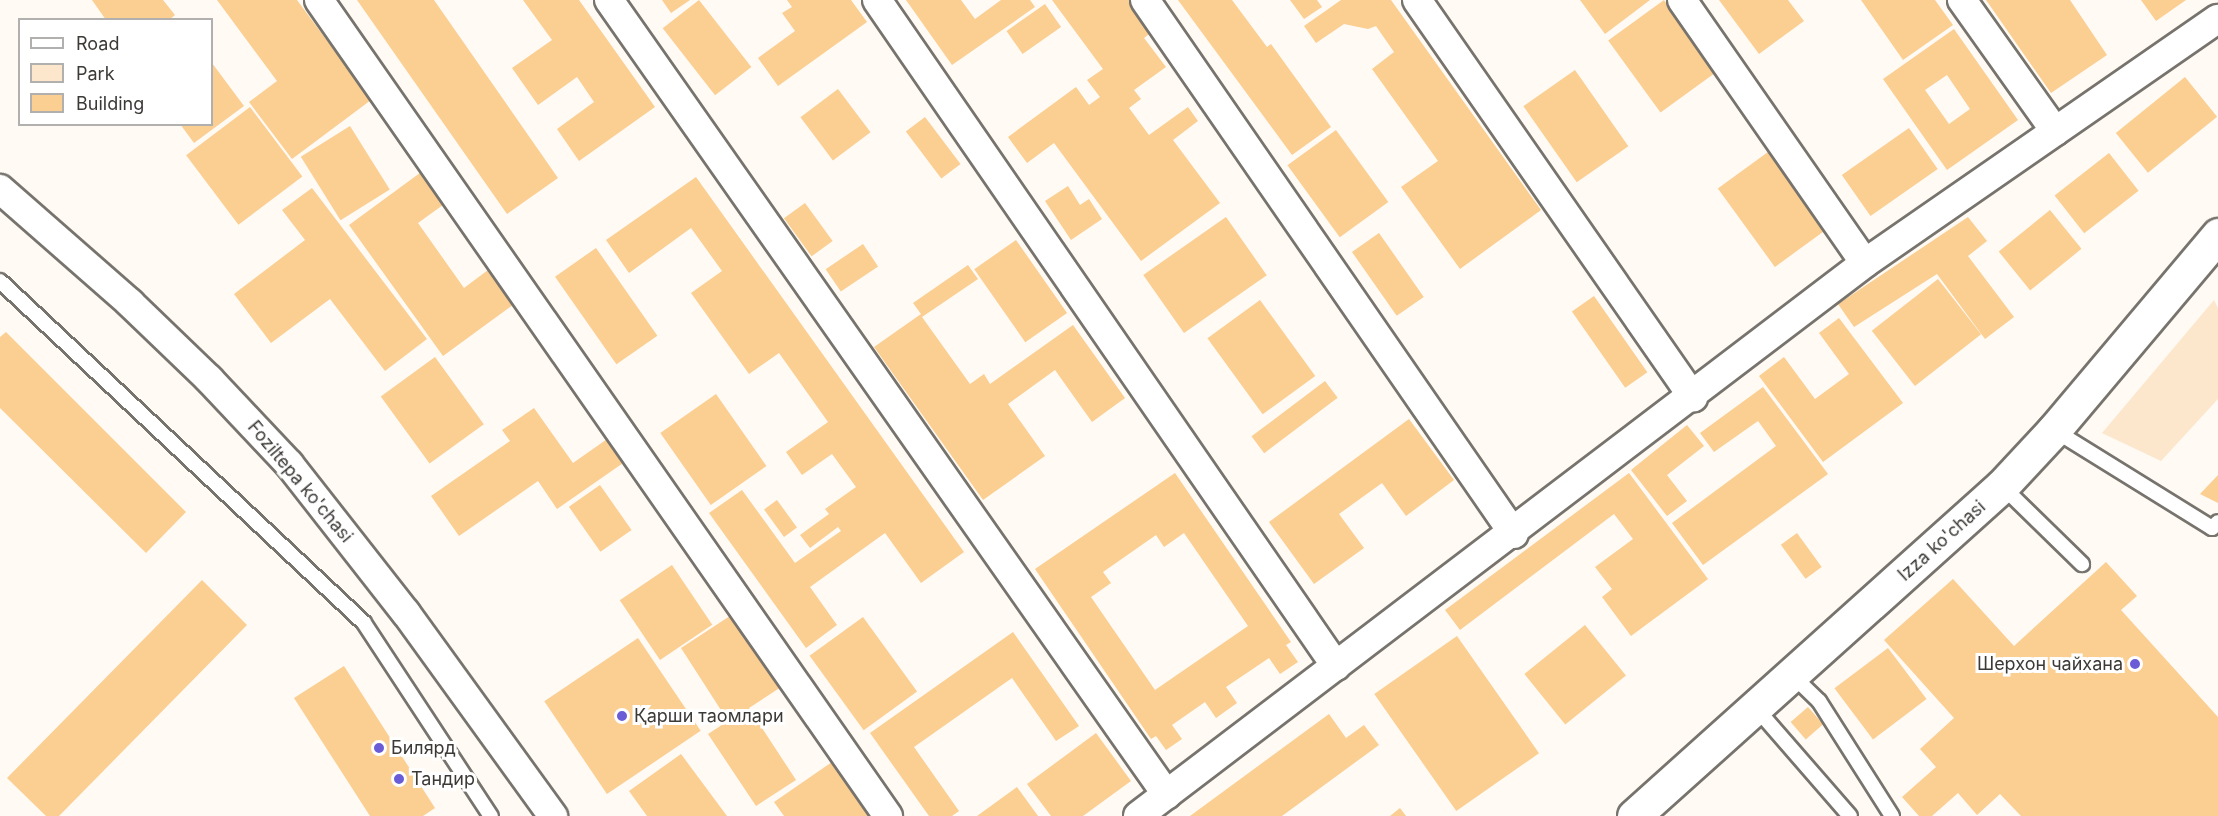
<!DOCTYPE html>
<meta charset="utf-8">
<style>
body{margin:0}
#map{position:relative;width:2218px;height:816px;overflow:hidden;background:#fffaf4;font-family:Inter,sans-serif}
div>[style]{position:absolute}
.green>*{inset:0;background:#fce7cc}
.building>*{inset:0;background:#fbce92;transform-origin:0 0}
.roads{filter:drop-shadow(2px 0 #77736d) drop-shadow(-2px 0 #77736d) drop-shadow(0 2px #77736d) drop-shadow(0 -2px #77736d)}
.lane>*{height:14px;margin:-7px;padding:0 7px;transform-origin:7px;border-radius:7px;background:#fff}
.street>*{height:28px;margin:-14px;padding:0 14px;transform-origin:14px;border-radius:14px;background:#fff}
.secondary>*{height:33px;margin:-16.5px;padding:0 16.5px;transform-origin:16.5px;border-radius:16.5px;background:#fff}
.dots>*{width:16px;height:16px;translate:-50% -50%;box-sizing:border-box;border:3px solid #fff;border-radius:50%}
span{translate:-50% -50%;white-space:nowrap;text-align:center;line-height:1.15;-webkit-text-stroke:6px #fff;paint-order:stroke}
.street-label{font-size:18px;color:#3c3a37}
.poi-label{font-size:18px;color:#3c3a37}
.right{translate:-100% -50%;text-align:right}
.left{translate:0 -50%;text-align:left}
.legend{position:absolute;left:18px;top:18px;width:195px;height:108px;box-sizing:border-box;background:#fff;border:2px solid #b1b0af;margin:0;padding:8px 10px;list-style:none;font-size:18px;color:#3c3a37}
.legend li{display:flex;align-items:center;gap:12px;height:30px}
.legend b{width:30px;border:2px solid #b1b0af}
</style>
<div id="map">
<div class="green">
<i style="clip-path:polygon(2214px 300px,2218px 308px,2218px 399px,2161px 461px,2102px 433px)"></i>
</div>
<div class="building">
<i style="clip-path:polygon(92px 0,163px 0,175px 15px,169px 20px,106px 20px)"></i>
<i style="clip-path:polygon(217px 0,297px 0,371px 100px,292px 159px,249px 102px,277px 81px)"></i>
<i style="clip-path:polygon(357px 0,434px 0,558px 178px,507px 214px)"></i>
<i style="clip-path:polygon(523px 0,579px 0,655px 107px,579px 161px,557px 129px,594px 102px,577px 77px,538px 105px,512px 68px,552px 40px)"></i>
<i style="clip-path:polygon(662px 0,690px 0,671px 13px)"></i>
<i style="left:699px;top:0;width:85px;height:46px;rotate:52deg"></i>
<i style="clip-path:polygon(787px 0,851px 0,867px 22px,778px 86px,758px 58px,795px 31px,782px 13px,792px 7px)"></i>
<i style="clip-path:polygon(906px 0,961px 0,975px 19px,1001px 0,1030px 0,1035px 7px,952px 65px)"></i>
<i style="clip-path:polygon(1052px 0,1130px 0,1153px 31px,1144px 38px,1166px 67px,1134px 90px,1141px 99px,1129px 108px,1149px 135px,1188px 107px,1198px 121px,1173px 140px,1220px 203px,1141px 261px,1054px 143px,1027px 163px,1008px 137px,1076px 87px,1089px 105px,1100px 97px,1087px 80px,1103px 69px)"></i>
<i style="clip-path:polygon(1178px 0,1232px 0,1267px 47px,1271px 44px,1331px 127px,1292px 155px)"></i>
<i style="clip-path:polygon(1290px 0,1317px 0,1322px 7px,1304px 19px)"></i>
<i style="clip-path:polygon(1341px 0,1391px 0,1541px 210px,1460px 269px,1401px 187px,1438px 161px,1372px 69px,1394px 52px,1376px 26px,1368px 29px,1344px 24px,1316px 43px,1304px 26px)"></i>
<i style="clip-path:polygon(1580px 0,1650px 0,1605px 34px)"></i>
<i style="left:1664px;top:0;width:89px;height:69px;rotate:54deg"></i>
<i style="clip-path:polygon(1719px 0,1788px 0,1804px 21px,1759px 54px)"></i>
<i style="clip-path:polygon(1861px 0,1935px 0,1953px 25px,1903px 60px)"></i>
<i style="clip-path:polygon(1986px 0,2070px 0,2107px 55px,2051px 93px)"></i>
<i style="clip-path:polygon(2141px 0,2186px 0,2156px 21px)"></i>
<i style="left:1045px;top:4px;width:28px;height:47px;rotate:55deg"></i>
<i style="clip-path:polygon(evenodd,1954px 29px,2018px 120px,1947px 170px,1883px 79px,1954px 29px,1947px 75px,1970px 109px,1949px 124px,1925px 90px,1947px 75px)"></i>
<i style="clip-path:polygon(212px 63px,244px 106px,194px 143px,180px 124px,212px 124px)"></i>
<i style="left:1575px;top:70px;width:93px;height:63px;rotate:55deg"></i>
<i style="left:2185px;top:77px;width:51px;height:89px;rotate:51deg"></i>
<i style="left:838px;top:89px;width:54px;height:47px;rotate:53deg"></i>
<i style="left:250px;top:107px;width:87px;height:80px;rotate:53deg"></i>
<i style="left:925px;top:117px;width:59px;height:24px;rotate:53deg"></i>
<i style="left:350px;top:126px;width:75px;height:58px;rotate:58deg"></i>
<i style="left:1909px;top:128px;width:50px;height:82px;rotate:55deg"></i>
<i style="left:1336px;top:130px;width:89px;height:60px;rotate:54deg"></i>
<i style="left:1768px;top:152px;width:97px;height:62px;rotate:54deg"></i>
<i style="left:2109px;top:153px;width:48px;height:69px;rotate:52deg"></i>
<i style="clip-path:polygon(424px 170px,447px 202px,418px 223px,464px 288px,492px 267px,517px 302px,443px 356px,349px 225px)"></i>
<i style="clip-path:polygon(696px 177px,964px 552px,921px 583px,885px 533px,810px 587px,837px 625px,806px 648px,709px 513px,742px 490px,795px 563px,841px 531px,833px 520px,838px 527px,810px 548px,800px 535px,829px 514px,825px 509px,856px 487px,832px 454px,802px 475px,786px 452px,828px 422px,779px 353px,749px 374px,691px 293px,722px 271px,691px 228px,629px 273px,606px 240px)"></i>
<i style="clip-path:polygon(1068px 186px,1080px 205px,1089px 199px,1102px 219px,1071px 240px,1045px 201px)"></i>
<i style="clip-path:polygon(312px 188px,427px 339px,385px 371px,330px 299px,271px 343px,234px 294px,305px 240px,282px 210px)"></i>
<i style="left:805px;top:203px;width:47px;height:26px;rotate:54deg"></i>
<i style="left:2050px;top:210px;width:50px;height:66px;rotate:51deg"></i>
<i style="left:1226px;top:217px;width:71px;height:101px;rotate:55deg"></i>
<i style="clip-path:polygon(1968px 217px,1987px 241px,1968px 256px,2014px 317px,1985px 339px,1937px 274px,1854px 327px,1838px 304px)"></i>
<i style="left:1379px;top:233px;width:78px;height:33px;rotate:55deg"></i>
<i style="left:1016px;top:240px;width:89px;height:51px;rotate:55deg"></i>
<i style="left:863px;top:244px;width:27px;height:45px;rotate:56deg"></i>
<i style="left:596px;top:248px;width:107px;height:50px;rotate:55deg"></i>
<i style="clip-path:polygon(968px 265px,978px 279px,922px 317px,970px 384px,984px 374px,990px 384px,1073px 325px,1125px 398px,1092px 422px,1055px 370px,1008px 404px,1045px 456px,983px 500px,874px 347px,921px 314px,913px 303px)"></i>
<i style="left:1938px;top:279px;width:70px;height:84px;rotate:52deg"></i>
<i style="left:1594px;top:296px;width:93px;height:27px;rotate:55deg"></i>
<i style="left:1260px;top:300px;width:94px;height:65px;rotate:54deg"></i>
<i style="clip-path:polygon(1839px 318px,1903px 403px,1823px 462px,1759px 376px,1784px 357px,1815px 399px,1849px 374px,1819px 333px)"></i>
<i style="clip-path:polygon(6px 332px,186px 512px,146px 553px,0 408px,0 337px)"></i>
<i style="left:435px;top:357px;width:83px;height:67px;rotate:54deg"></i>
<i style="left:1325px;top:381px;width:21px;height:92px;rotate:53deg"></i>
<i style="clip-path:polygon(1763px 387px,1828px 474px,1703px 565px,1672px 523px,1776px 446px,1758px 421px,1714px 452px,1700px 433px)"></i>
<i style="left:716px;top:394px;width:88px;height:68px;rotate:55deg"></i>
<i style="clip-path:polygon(534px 408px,573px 463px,610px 437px,626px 461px,557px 509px,538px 481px,459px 536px,431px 496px,510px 441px,502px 430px)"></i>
<i style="clip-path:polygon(1409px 419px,1454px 480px,1406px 516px,1382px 483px,1339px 514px,1364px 548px,1314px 584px,1269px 522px)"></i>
<i style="clip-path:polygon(1687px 425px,1704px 446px,1667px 475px,1687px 501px,1667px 516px,1631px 470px)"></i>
<i style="clip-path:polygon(evenodd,1175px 473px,1291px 642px,1286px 645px,1298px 662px,1280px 674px,1269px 658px,1226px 687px,1237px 703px,1216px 718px,1205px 702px,1172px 725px,1182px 739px,1166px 750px,1156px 736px,1151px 739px,1035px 569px,1175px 473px,1184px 533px,1248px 626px,1155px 690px,1091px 597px,1111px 583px,1103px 572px,1156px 535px,1164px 547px,1184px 533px)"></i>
<i style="clip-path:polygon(1629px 473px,1708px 579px,1631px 636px,1602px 597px,1612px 589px,1595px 567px,1633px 539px,1614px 514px,1460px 630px,1445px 610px)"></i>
<i style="clip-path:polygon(2218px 475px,2218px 503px,2200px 494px)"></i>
<i style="left:600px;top:485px;width:55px;height:38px;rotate:55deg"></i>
<i style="left:777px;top:500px;width:34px;height:16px;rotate:54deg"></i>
<i style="left:1797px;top:533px;width:42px;height:20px;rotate:54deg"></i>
<i style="clip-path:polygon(2106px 562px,2137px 596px,2121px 610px,2218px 717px,2218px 816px,2021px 816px,2000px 794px,1977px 815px,1958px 793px,1932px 816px,1919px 816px,1902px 797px,1936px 767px,1920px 749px,1954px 718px,1884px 640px,1953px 579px,2014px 646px)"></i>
<i style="left:672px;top:565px;width:72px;height:63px;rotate:56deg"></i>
<i style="clip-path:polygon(202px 580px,247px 625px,59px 816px,46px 816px,7px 778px)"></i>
<i style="clip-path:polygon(733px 614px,781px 687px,749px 708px,796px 780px,756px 806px,708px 734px,728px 721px,681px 648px)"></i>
<i style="left:863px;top:617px;width:92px;height:66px;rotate:54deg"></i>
<i style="left:1585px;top:625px;width:65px;height:78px;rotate:51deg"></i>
<i style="clip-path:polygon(1013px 632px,1079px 726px,1056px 741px,1012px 678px,914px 747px,959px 811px,952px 816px,929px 816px,870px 733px)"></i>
<i style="left:1457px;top:636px;width:143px;height:101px;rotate:55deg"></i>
<i style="left:638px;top:638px;width:112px;height:113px;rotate:56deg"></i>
<i style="left:1888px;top:648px;width:64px;height:67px;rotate:53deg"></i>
<i style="clip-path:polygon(344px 666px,435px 808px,423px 816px,370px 816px,294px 698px)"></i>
<i style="left:1808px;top:707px;width:23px;height:23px;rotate:49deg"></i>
<i style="clip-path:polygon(1329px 714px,1346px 738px,1364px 725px,1379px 745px,1282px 816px,1190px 816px)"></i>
<i style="clip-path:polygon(1096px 733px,1131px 781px,1083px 816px,1051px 816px,1027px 784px)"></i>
<i style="clip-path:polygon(681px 754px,727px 816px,647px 816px,629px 791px)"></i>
<i style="clip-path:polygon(832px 762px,869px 816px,784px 816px,774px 802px)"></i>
<i style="clip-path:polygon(1017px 787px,1038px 816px,977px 816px)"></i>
<i style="clip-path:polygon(1400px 808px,1406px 816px,1390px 816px)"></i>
</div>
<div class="roads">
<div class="lane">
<i style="left:0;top:281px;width:499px;rotate:43.2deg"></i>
<i style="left:364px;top:623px;width:231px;rotate:56.7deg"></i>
<i style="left:2054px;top:430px;width:186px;rotate:31.8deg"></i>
<i style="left:2212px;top:528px;width:8px;rotate:-45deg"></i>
<i style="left:2002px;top:486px;width:112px;rotate:44.3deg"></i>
<i style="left:1793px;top:676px;width:36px;rotate:44deg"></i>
<i style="left:1819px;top:701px;width:136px;rotate:57.6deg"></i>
<i style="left:1756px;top:708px;width:143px;rotate:49deg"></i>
</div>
<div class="street">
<i style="left:319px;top:0;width:995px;rotate:55.11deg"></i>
<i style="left:609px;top:0;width:971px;rotate:54.94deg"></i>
<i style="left:877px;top:0;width:809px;rotate:55.43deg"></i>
<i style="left:1145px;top:0;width:649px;rotate:55.36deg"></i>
<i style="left:1417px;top:0;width:484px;rotate:55.2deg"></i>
<i style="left:1682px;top:0;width:320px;rotate:55.2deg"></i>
<i style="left:1962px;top:0;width:161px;rotate:54.6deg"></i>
<i style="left:0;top:189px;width:173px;rotate:41.2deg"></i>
<i style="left:130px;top:303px;width:110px;rotate:43.9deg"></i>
<i style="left:209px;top:379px;width:117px;rotate:46.7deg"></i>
<i style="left:289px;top:464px;width:189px;rotate:51.9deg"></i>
<i style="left:406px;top:613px;width:251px;rotate:54.1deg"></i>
<i style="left:1138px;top:816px;width:913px;rotate:-37.26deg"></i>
<i style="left:1865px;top:263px;width:429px;rotate:-34.7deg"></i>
</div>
<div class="secondary">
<i style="left:1634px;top:816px;width:494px;rotate:-41.9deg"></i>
<i style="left:2002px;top:486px;width:76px;rotate:-47.1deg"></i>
<i style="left:2054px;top:430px;width:255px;rotate:-49.9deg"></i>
</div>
</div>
<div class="dots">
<i style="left:2135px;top:664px;background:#695cd6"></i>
<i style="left:622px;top:716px;background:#695cd6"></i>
<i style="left:379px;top:748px;background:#695cd6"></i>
<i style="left:399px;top:779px;background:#695cd6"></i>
</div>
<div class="street-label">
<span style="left:300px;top:482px;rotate:50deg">Foziltepa ko'chasi</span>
<span style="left:1942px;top:541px;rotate:-42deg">Izza ko'chasi</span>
</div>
<div class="poi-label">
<span class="right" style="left:2123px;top:664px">Шерхон чайхана</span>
<span class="left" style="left:634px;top:716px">Қарши таомлари</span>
<span class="left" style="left:391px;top:748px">Билярд</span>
<span class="left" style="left:411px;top:779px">Тандир</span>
</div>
<ul class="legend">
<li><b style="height:8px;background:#fff"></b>Road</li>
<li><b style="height:16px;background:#fce7cc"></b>Park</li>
<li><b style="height:16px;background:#fbce92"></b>Building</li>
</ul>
</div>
